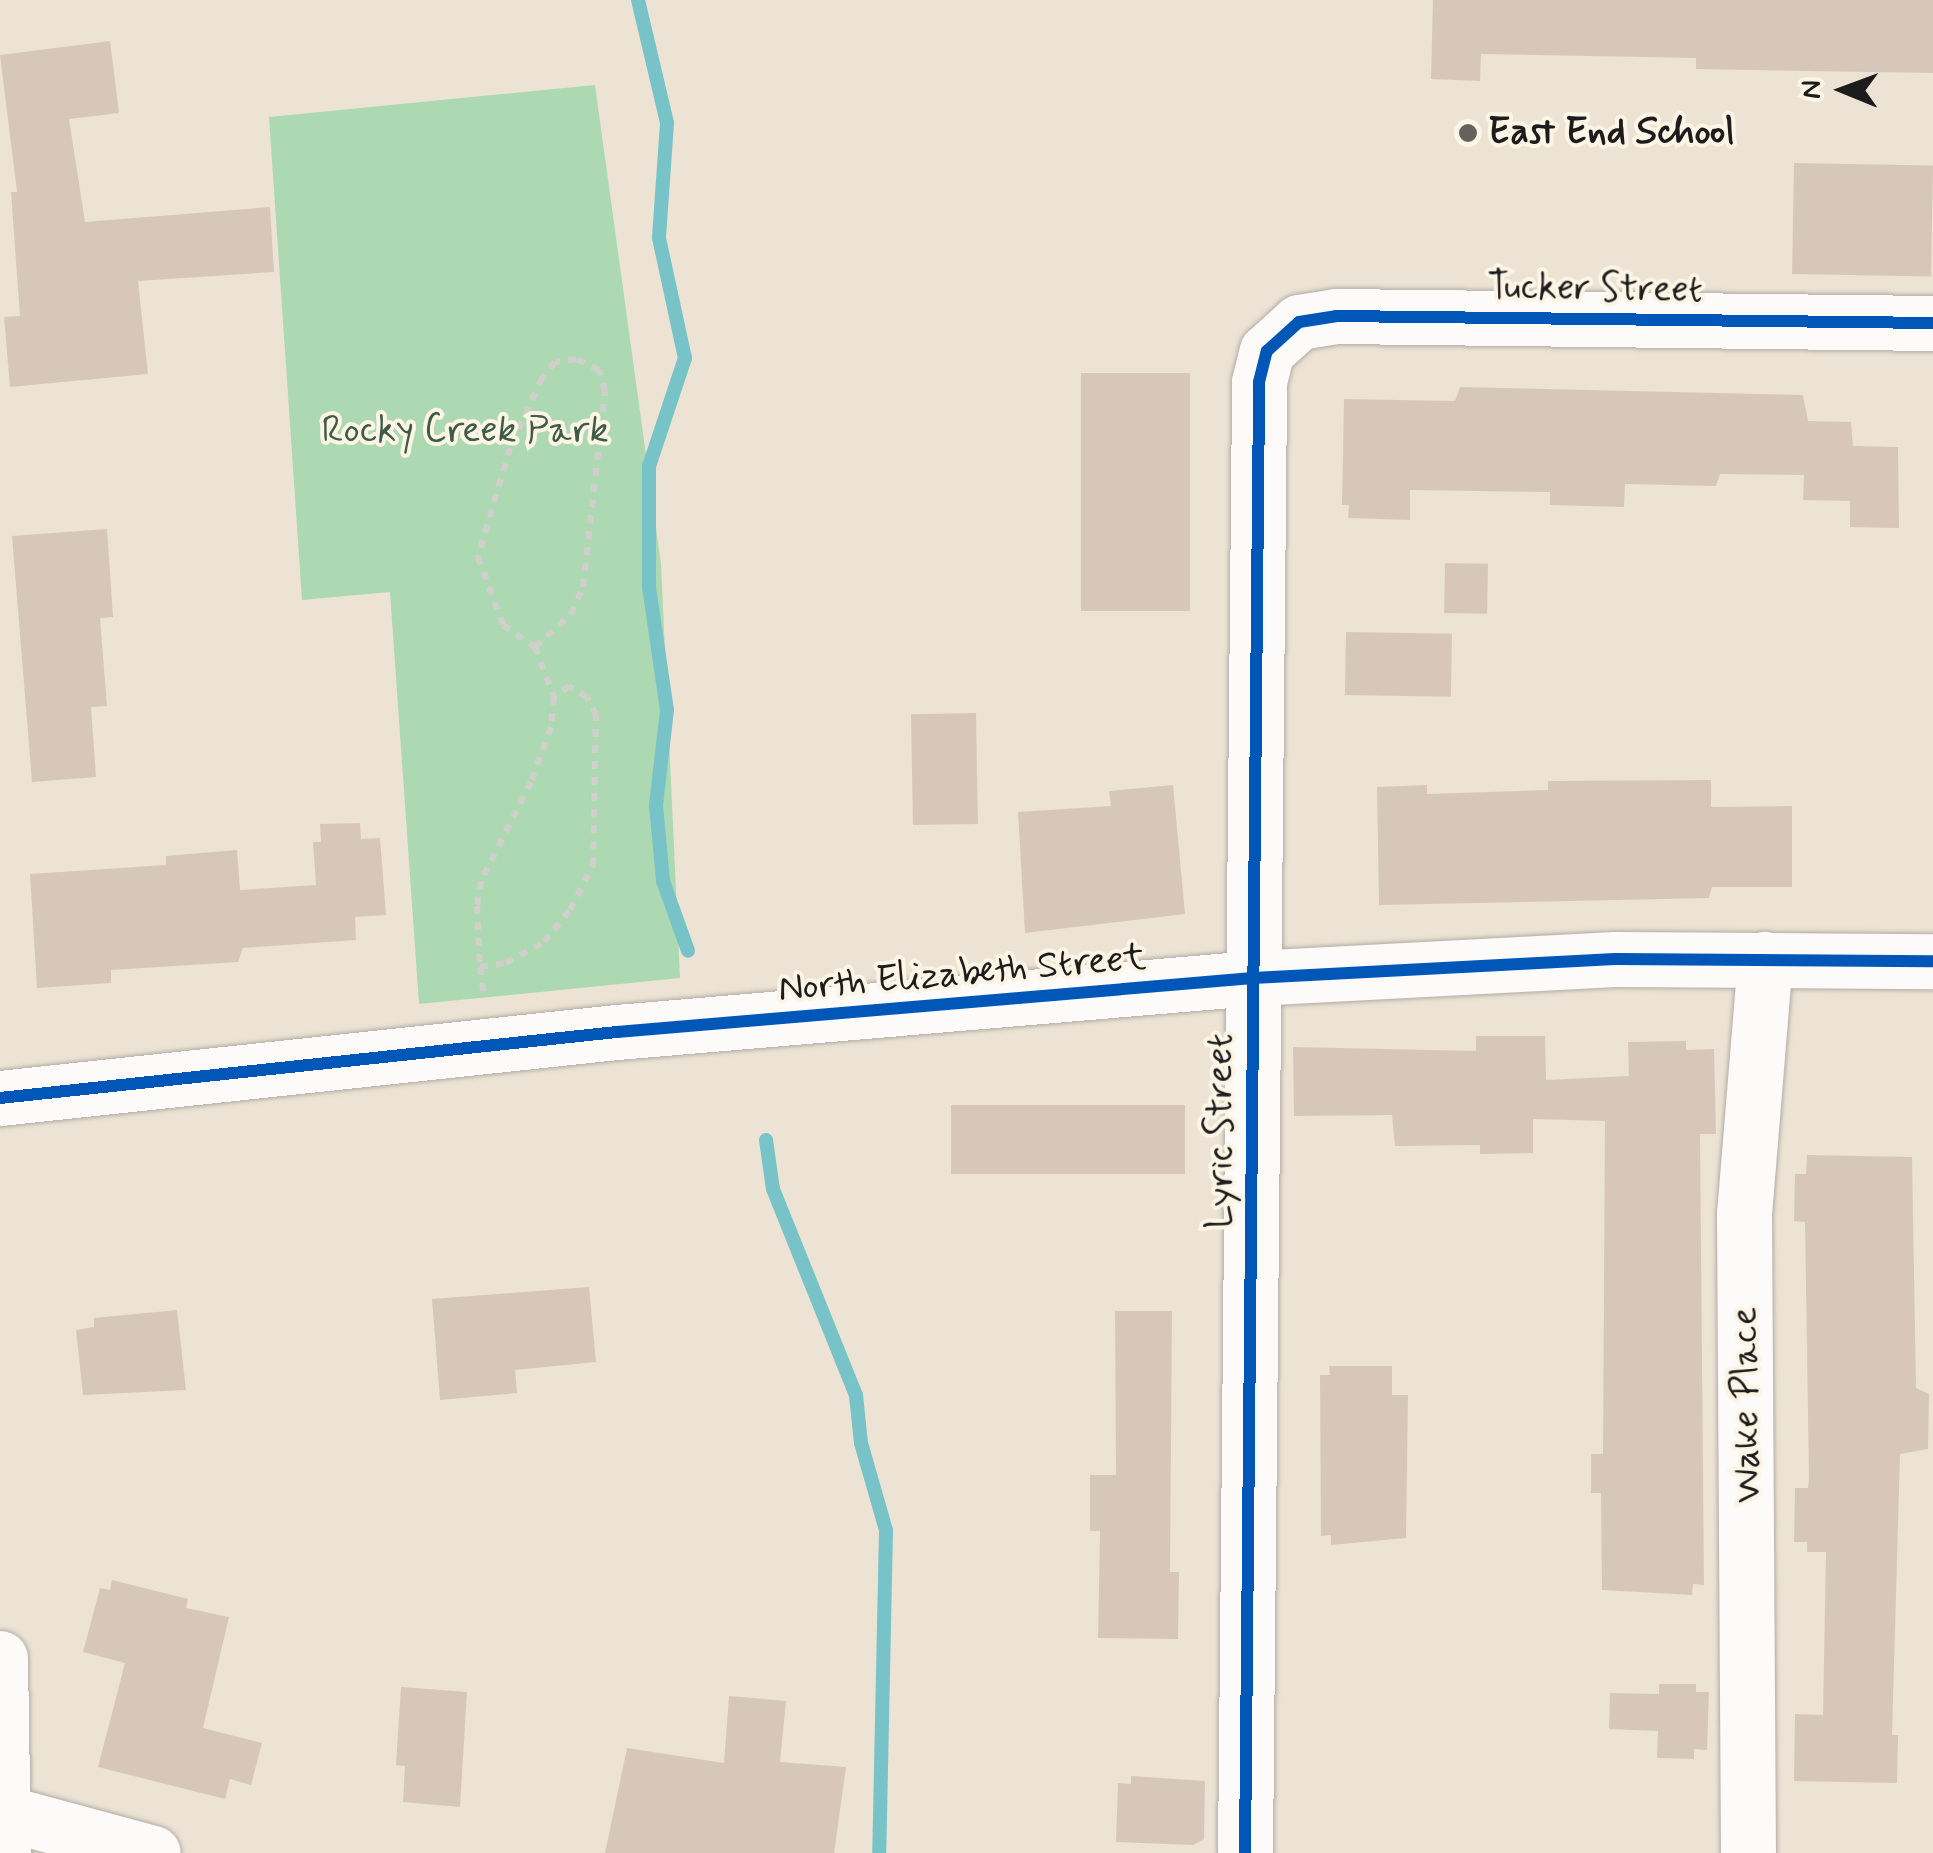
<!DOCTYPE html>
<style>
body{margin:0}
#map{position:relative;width:1933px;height:1853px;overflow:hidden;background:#ece3d5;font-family:Mynerve,sans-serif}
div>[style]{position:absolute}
.green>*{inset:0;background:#add9b2}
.stream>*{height:14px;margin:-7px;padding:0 7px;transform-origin:7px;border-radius:7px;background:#78c3c8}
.building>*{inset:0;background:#d7c7ba;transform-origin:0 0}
.path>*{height:6px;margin-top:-3px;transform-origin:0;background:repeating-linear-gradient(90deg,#d1cfcc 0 8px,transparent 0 16px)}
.roads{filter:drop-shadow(0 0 2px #b2aca4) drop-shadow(0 0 2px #b2aca4)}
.minor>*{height:55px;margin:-27.5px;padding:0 27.5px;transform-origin:27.5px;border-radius:27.5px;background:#fcfbf9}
.tertiary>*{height:55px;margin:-27.5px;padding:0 27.5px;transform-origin:27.5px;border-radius:27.5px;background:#fcfbf9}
.cycleway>*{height:12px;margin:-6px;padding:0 6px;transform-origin:6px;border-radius:6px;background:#0057b8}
.dots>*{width:28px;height:28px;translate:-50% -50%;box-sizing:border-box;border:5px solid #fcf5e5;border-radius:50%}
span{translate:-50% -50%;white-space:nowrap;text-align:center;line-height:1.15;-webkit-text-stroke:8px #fcf5e5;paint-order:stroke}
.poi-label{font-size:38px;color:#1c1c1c;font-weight:700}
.left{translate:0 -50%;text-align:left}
.street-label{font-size:38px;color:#1c1c1c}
.park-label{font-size:38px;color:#3d5b46}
.north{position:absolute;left:1793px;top:40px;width:100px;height:100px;-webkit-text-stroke:8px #fcf5e5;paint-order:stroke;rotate:271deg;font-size:28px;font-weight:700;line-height:40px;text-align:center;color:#1c1c1c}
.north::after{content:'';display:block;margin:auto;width:35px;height:45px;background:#1c1c1c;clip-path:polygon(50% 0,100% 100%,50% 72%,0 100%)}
</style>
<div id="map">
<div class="green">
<div style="clip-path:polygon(595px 85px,661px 564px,680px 978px,419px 1004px,390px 592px,302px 600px,269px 117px)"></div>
</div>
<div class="stream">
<div style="left:638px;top:0;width:126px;rotate:76.7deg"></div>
<div style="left:667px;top:123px;width:115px;rotate:94deg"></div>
<div style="left:659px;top:238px;width:123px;rotate:77.8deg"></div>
<div style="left:685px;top:358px;width:114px;rotate:108.4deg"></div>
<div style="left:649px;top:466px;width:121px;rotate:90deg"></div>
<div style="left:649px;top:587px;width:124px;rotate:81.7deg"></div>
<div style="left:667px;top:710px;width:96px;rotate:96.6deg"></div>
<div style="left:656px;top:805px;width:76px;rotate:84.7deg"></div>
<div style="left:663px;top:881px;width:74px;rotate:70.3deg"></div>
<div style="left:766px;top:1140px;width:49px;rotate:81.9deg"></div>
<div style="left:773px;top:1189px;width:222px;rotate:68.1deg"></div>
<div style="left:856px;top:1395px;width:48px;rotate:84.1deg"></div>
<div style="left:861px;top:1443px;width:91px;rotate:74deg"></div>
<div style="left:886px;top:1530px;width:323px;rotate:91.2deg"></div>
</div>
<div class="building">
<div style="clip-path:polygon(1433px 0,1933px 0,1933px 73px,1696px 69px,1696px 58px,1481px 54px,1480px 81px,1431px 79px)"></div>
<div style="clip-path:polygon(110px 41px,119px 113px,69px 119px,85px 222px,270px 207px,274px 272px,138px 281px,148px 374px,10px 387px,4px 317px,20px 316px,11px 192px,17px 192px,0 55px)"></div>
<div style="left:1794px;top:163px;width:139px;height:111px;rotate:1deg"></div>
<div style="left:1081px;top:373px;width:109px;height:238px"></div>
<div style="clip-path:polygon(1460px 387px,1803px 395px,1808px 421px,1851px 422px,1853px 446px,1898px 447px,1899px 528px,1850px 527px,1850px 501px,1803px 500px,1804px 475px,1720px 474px,1716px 486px,1625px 484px,1624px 507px,1550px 505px,1550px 492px,1410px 490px,1410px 520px,1348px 518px,1349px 505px,1342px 505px,1344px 399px,1455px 401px)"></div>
<div style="clip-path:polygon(107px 529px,113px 617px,100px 618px,107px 706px,91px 707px,96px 777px,32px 782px,12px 536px)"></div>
<div style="left:1445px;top:563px;width:43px;height:50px;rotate:1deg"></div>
<div style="left:1346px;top:632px;width:106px;height:63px;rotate:1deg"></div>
<div style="left:976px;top:713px;width:111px;height:65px;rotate:89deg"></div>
<div style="clip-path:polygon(1711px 780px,1711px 807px,1792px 806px,1792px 887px,1712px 887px,1709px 898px,1379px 905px,1377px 787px,1427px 785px,1427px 794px,1548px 790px,1548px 781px)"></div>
<div style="clip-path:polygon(1173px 785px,1185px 914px,1025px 933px,1018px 812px,1111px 806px,1109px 791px)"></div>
<div style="clip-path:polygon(360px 823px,361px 839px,380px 838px,386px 915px,355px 917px,356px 940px,243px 948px,238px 962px,111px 970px,111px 983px,37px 988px,30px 874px,166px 865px,166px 856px,237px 850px,240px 890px,316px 885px,313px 842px,321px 842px,320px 824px)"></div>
<div style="clip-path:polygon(1476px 1036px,1545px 1036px,1546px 1080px,1629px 1076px,1628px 1042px,1686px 1041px,1686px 1050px,1714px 1049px,1716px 1134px,1700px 1134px,1704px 1585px,1693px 1584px,1692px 1595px,1602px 1590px,1601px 1493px,1591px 1493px,1591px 1454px,1603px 1454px,1605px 1121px,1533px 1119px,1533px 1153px,1480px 1154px,1480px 1145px,1395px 1146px,1392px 1115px,1294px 1116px,1293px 1047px,1476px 1051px)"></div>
<div style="left:951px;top:1105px;width:234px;height:69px"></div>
<div style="clip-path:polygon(1807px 1155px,1912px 1157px,1916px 1388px,1929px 1394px,1928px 1449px,1900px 1454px,1892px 1735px,1898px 1735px,1897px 1783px,1794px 1781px,1795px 1714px,1823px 1715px,1826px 1552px,1807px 1552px,1807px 1542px,1794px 1542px,1795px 1488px,1808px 1488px,1809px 1478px,1805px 1222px,1794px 1221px,1795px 1174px,1806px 1174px)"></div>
<div style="clip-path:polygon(589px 1287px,596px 1362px,515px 1370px,517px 1393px,440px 1400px,432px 1299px)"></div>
<div style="clip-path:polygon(177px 1310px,186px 1390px,83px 1395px,76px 1330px,94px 1327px,94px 1318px)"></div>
<div style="clip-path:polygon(1115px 1311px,1172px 1311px,1170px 1572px,1179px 1572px,1178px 1639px,1098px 1638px,1100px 1531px,1090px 1531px,1090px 1475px,1116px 1475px)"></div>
<div style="clip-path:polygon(1329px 1366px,1392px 1366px,1392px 1395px,1408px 1395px,1406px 1538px,1331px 1545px,1331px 1535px,1321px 1536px,1320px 1375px,1330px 1375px)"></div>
<div style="clip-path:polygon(112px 1580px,188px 1599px,186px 1608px,229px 1617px,203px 1728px,262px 1743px,251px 1785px,230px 1779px,225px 1799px,98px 1767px,125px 1663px,83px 1652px,100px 1588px,110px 1590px)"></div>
<div style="clip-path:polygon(1659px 1684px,1696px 1684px,1696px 1692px,1709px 1692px,1707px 1750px,1694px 1749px,1694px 1759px,1657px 1758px,1658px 1731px,1609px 1729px,1610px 1693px,1659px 1694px)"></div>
<div style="clip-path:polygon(401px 1687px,467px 1692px,460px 1807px,403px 1802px,405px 1766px,396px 1765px)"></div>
<div style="clip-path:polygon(729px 1696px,786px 1701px,780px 1762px,846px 1767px,834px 1853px,605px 1853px,627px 1748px,724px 1763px)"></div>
<div style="clip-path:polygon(1131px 1776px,1205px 1781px,1204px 1839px,1193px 1845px,1116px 1842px,1118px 1783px,1131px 1784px)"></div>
</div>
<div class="path">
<div style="left:535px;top:647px;width:49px;rotate:-42.5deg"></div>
<div style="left:571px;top:614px;width:30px;rotate:-66deg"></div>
<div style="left:583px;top:587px;width:197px;rotate:-83.6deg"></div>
<div style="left:605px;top:391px;width:22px;rotate:-106deg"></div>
<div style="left:599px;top:370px;width:25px;rotate:-154deg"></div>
<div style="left:576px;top:359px;width:21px;rotate:172deg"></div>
<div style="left:555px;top:362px;width:21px;rotate:129deg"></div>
<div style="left:542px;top:378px;width:77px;rotate:114.6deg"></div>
<div style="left:510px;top:448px;width:114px;rotate:106.4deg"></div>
<div style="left:478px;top:557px;width:72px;rotate:69.8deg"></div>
<div style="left:503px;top:625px;width:39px;rotate:35deg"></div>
<div style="left:535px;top:647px;width:53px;rotate:69.2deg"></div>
<div style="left:480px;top:967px;width:26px;rotate:-9deg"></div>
<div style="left:506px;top:963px;width:43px;rotate:-28.9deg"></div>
<div style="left:544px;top:942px;width:41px;rotate:-50.9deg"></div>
<div style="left:570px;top:910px;width:51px;rotate:-62.9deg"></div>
<div style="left:593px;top:865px;width:150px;rotate:-88.9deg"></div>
<div style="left:596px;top:715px;width:20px;rotate:-117deg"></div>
<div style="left:587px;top:697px;width:21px;rotate:-149deg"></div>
<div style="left:569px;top:686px;width:19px;rotate:144deg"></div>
<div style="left:554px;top:697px;width:30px;rotate:96deg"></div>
<div style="left:551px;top:727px;width:59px;rotate:110deg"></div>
<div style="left:531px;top:782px;width:111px;rotate:116.8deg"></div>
<div style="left:481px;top:881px;width:25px;rotate:99deg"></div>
<div style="left:477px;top:906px;width:61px;rotate:87.2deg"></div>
<div style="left:480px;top:967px;width:29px;rotate:82deg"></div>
</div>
<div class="roads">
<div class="minor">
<div style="left:0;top:1098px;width:621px;rotate:-6.11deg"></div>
<div style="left:617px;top:1032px;width:638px;rotate:-4.85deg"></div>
<div style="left:1253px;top:978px;width:362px;rotate:-3deg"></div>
<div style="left:1615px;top:959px;width:318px;rotate:0.4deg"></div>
<div style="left:5px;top:1813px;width:153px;rotate:15.1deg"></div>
<div style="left:1245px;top:1853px;width:1471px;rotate:-89.45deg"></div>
<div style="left:1259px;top:382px;width:32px;rotate:-76deg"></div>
<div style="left:1267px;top:351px;width:43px;rotate:-42.2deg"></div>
<div style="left:1299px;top:322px;width:37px;rotate:-9deg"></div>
<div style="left:1336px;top:316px;width:597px;rotate:0.67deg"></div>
<div style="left:1748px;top:1853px;width:639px;rotate:-90.36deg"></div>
<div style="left:1744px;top:1214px;width:256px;rotate:-85.3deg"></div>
</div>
<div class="tertiary">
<div style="left:0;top:1658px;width:195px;rotate:89.1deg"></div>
</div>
</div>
<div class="cycleway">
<div style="left:0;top:1098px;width:621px;rotate:-6.11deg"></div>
<div style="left:617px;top:1032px;width:638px;rotate:-4.85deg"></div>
<div style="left:1253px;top:978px;width:362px;rotate:-3deg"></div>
<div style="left:1615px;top:959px;width:318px;rotate:0.4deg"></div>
<div style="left:1245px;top:1853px;width:1471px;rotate:-89.45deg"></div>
<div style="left:1259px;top:382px;width:32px;rotate:-76deg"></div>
<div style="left:1267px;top:351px;width:43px;rotate:-42.2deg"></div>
<div style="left:1299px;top:322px;width:37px;rotate:-9deg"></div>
<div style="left:1336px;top:316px;width:597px;rotate:0.67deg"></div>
</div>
<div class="dots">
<div style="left:1468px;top:133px;background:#65625d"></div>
</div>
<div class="poi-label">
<span class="left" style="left:1488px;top:133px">East End School</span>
</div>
<div class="street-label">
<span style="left:1595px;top:289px;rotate:1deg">Tucker Street</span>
<span style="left:962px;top:974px;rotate:-5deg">North Elizabeth Street</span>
<span style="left:1221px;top:1131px;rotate:-90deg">Lyric Street</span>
<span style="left:1747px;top:1405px;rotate:-91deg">Wake Place</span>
</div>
<div class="park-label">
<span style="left:465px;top:431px">Rocky Creek Park</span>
</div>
<div class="north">N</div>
</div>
